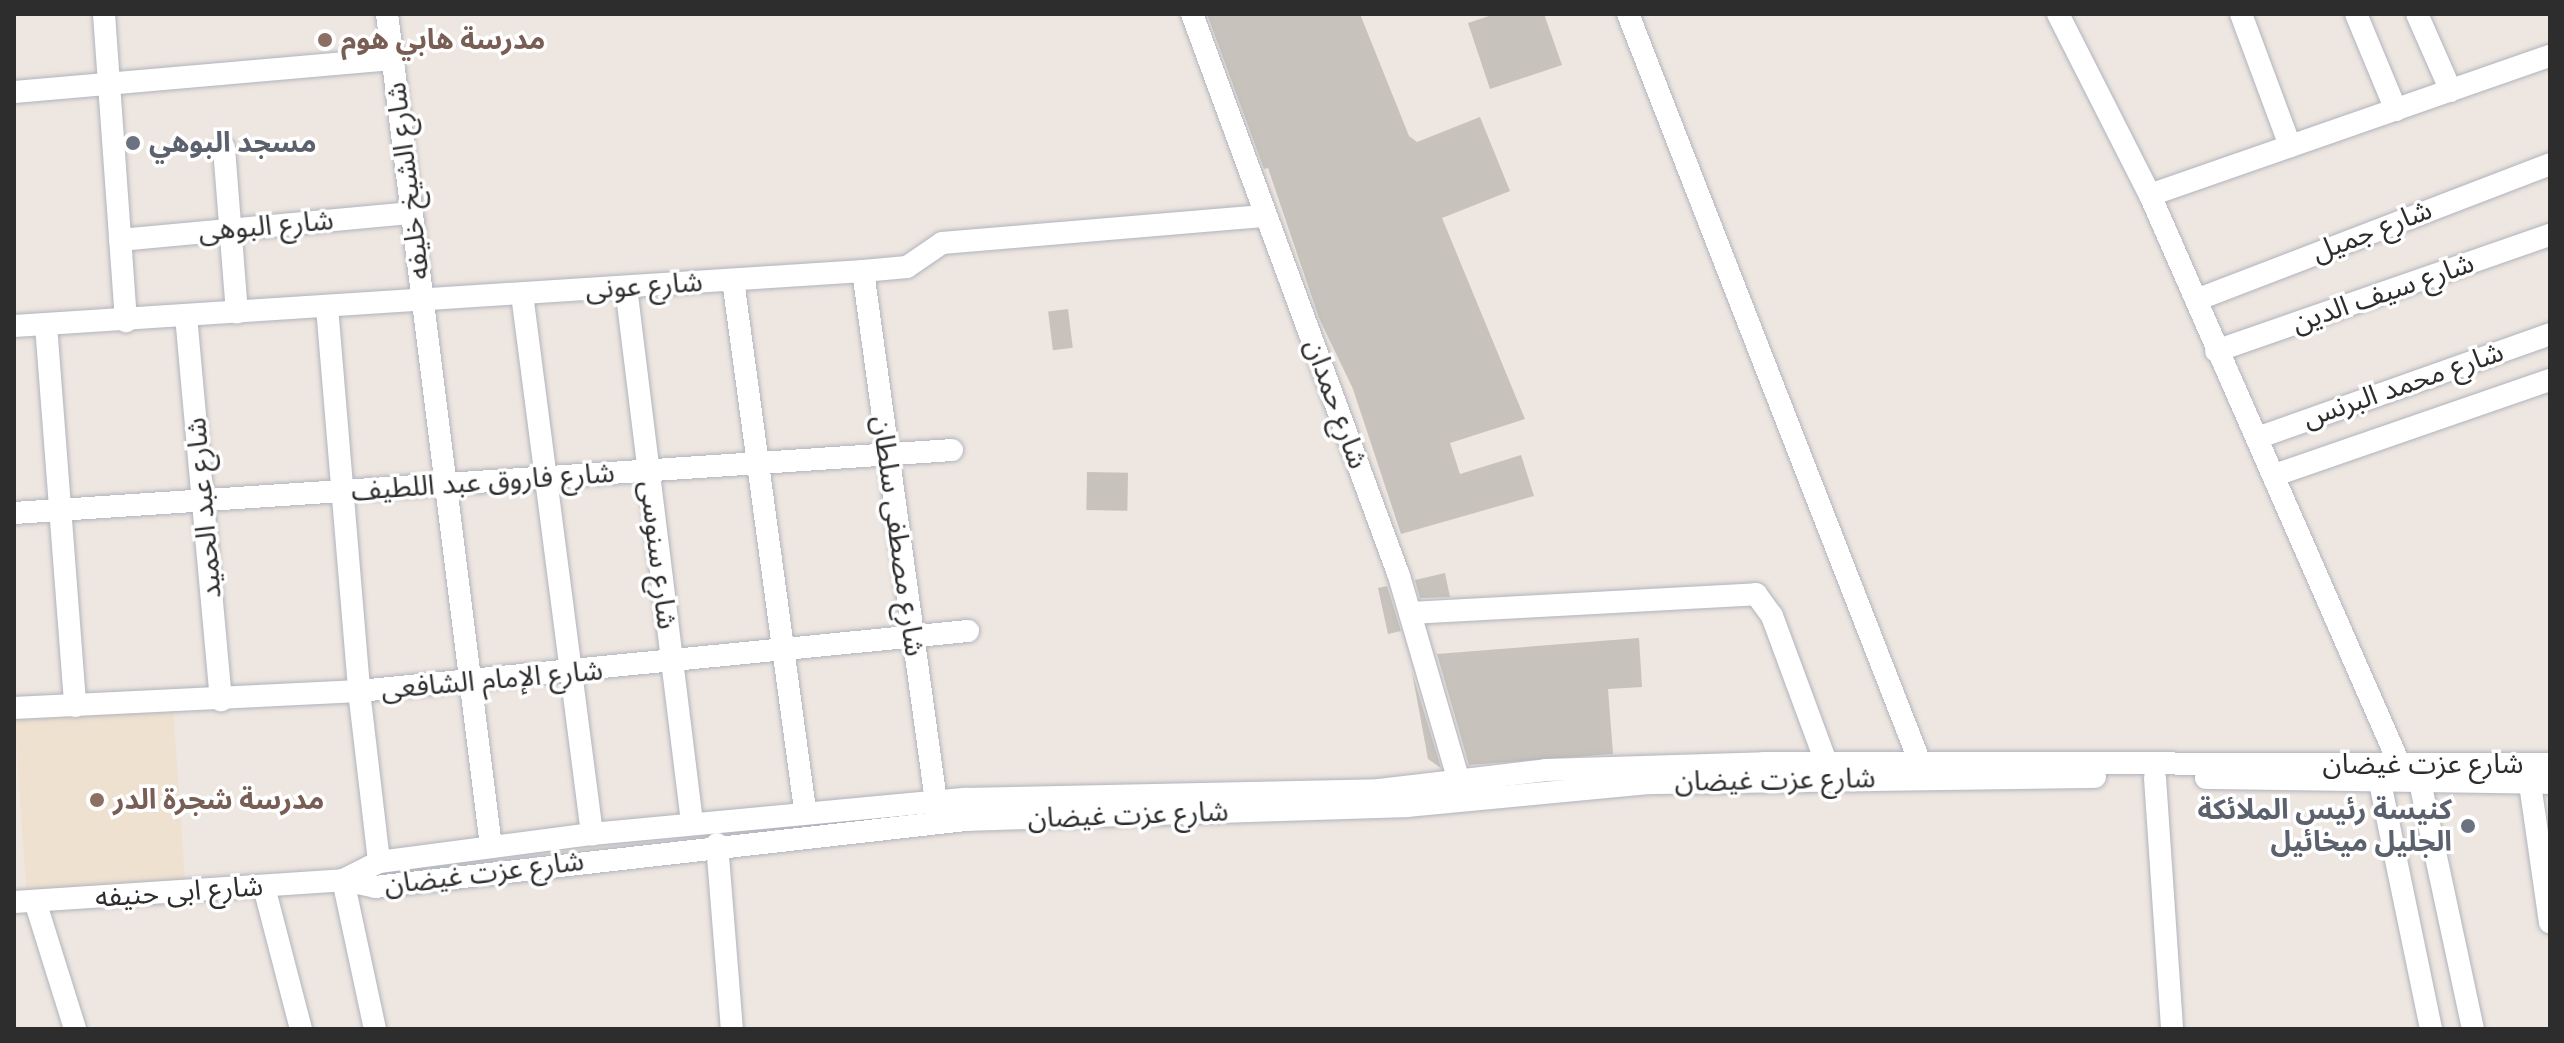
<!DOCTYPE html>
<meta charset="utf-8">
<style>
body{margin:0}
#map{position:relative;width:2564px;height:1043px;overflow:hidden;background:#eee6e0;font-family:"DM Sans","Noto Sans Arabic",sans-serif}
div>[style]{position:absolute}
.education>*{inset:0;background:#efe1d0;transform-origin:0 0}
.building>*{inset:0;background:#c7c2bb;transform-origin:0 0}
.roads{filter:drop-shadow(0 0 2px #b0b4bd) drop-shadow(0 0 2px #b0b4bd)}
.minor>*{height:22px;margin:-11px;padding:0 11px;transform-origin:11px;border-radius:11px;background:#fff}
.dots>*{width:22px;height:22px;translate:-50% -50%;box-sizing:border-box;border:4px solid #fff;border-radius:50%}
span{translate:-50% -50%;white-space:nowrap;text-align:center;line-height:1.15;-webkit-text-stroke:7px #fff;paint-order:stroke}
.education-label{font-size:28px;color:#785e54;font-weight:700}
.left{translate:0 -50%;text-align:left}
.worship-label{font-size:28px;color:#5b616d;font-weight:700}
.right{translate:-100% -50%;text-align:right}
.street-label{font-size:28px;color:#2d2d2d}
.frame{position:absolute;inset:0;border:16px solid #2d2d2d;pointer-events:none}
</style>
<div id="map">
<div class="education">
<div style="left:173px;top:708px;width:181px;height:159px;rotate:86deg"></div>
</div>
<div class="building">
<div style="clip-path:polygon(1207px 14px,1360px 14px,1409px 136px,1417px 142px,1480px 117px,1510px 191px,1442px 218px,1525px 419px,1450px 443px,1460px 474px,1521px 455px,1534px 496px,1401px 534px,1353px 389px,1319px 318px,1268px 168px,1264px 169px)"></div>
<div style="clip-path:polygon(1495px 14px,1544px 14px,1562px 65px,1490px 89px,1468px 23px)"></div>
<div style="left:1068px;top:309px;width:39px;height:20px;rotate:83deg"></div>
<div style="left:1087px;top:472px;width:41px;height:38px;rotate:1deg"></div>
<div style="clip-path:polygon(1445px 573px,1450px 597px,1420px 598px,1415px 580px)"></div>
<div style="clip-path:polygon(1387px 586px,1401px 631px,1388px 634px,1378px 588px)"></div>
<div style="clip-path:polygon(1639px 638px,1642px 687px,1608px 689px,1613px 754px,1469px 765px,1437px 654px)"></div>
<div style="clip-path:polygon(1412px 672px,1441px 768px,1428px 759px)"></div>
</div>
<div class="roads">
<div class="minor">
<div style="left:104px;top:14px;width:308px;rotate:85.9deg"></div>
<div style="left:387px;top:14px;width:839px;rotate:82.88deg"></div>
<div style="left:1192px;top:14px;width:599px;rotate:69.78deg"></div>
<div style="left:1399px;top:576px;width:224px;rotate:73.7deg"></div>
<div style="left:1628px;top:14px;width:815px;rotate:68.69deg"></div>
<div style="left:2058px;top:14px;width:203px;rotate:63.1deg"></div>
<div style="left:2150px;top:195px;width:620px;rotate:66.33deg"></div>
<div style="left:2241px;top:14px;width:141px;rotate:69.6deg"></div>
<div style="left:2356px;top:14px;width:104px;rotate:67.4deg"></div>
<div style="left:2417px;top:14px;width:84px;rotate:66.2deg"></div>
<div style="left:14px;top:92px;width:380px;rotate:-5deg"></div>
<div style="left:224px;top:148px;width:165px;rotate:85.5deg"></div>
<div style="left:2150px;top:195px;width:423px;rotate:-19.2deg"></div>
<div style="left:120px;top:240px;width:293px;rotate:-5.3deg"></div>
<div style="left:863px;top:271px;width:535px;rotate:82.16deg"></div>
<div style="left:733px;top:280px;width:535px;rotate:82.26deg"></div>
<div style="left:626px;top:287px;width:539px;rotate:82.97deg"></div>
<div style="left:522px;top:294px;width:545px;rotate:82.61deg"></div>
<div style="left:2196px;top:300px;width:379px;rotate:-21deg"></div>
<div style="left:327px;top:307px;width:385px;rotate:85.2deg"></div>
<div style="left:359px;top:691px;width:172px;rotate:83.3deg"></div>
<div style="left:186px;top:316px;width:386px;rotate:84.8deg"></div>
<div style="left:46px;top:325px;width:382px;rotate:85.6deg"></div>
<div style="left:14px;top:326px;width:851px;rotate:-3.71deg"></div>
<div style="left:863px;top:271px;width:44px;rotate:-5.2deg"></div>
<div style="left:907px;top:267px;width:42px;rotate:-34.4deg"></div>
<div style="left:942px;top:243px;width:325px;rotate:-4.8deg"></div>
<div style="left:2216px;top:351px;width:354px;rotate:-19.2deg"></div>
<div style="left:2257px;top:438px;width:311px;rotate:-19.5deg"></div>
<div style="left:2275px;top:475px;width:291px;rotate:-19.1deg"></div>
<div style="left:14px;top:513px;width:940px;rotate:-3.84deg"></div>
<div style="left:1410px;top:613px;width:347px;rotate:-3.1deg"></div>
<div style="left:1756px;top:594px;width:27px;rotate:54deg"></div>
<div style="left:1772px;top:616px;width:156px;rotate:69.7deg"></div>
<div style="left:14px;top:708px;width:345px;rotate:-2.8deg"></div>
<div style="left:359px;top:691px;width:612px;rotate:-5.63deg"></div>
<div style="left:2377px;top:768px;width:267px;rotate:78.3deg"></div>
<div style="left:2417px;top:768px;width:267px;rotate:77.9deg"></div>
<div style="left:2528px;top:770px;width:154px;rotate:81.8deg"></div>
<div style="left:2155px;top:778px;width:252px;rotate:86.1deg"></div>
<div style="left:2206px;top:778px;width:344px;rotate:0.8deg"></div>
<div style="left:717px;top:844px;width:186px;rotate:85.4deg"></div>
<div style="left:343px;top:880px;width:40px;rotate:-26.6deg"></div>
<div style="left:379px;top:862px;width:215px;rotate:-7.5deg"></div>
<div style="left:592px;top:834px;width:375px;rotate:-5.4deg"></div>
<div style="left:965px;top:799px;width:414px;rotate:-1.2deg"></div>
<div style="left:1379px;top:790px;width:168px;rotate:-6.8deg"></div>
<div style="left:1546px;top:770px;width:218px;rotate:-1.8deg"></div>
<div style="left:1764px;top:763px;width:786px;rotate:0.07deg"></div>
<div style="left:343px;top:880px;width:33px;rotate:12deg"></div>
<div style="left:375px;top:887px;width:595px;rotate:-6.47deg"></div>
<div style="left:966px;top:820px;width:441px;rotate:-1.8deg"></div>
<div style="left:1407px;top:806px;width:245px;rotate:-5.4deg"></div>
<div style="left:1651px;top:783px;width:444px;rotate:-0.8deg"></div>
<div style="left:343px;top:880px;width:152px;rotate:77.9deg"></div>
<div style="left:264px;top:887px;width:147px;rotate:75.4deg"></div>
<div style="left:35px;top:901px;width:134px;rotate:72.6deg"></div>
<div style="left:14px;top:902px;width:330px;rotate:-3.8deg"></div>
</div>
</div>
<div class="dots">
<div style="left:325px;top:40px;background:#8d6e63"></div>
<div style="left:133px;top:143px;background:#6b7280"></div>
<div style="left:97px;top:800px;background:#8d6e63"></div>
<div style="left:2468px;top:826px;background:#6b7280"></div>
</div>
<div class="education-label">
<span class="left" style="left:341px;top:40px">مدرسة هابي هوم</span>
<span class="left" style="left:113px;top:800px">مدرسة شجرة الدر</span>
</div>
<div class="worship-label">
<span class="left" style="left:149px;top:143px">مسجد البوهي</span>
<span class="right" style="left:2452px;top:826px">كنيسة رئيس الملائكة<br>الجليل ميخائيل</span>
</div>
<div class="street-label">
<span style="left:408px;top:181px;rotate:-97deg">شارع الشيخ خليفه</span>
<span style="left:266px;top:226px;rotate:-5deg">شارع البوهى</span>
<span style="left:2372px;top:231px;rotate:-21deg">شارع جميل</span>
<span style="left:644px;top:286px;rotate:-4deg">شارع عونى</span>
<span style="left:2383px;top:293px;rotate:-19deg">شارع سيف الدين</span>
<span style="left:2403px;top:385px;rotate:-19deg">شارع محمد البرنس</span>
<span style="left:1336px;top:404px;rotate:70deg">شارع حمدان</span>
<span style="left:483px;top:482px;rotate:-4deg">شارع فاروق عبد اللطيف</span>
<span style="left:204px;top:508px;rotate:-95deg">شارع عبد الحميد</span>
<span style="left:898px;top:536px;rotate:82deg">شارع مصطفى سلطان</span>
<span style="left:658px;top:555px;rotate:83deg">شارع سنوسى</span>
<span style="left:492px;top:680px;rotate:-5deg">شارع الإمام الشافعى</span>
<span style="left:2423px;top:764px">شارع عزت غيضان</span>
<span style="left:1775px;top:780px;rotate:-1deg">شارع عزت غيضان</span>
<span style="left:1128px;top:815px;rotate:-2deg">شارع عزت غيضان</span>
<span style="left:484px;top:873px;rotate:-7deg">شارع عزت غيضان</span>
<span style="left:179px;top:892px;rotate:-4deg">شارع ابى حنيفه</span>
</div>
<div class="frame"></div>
</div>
